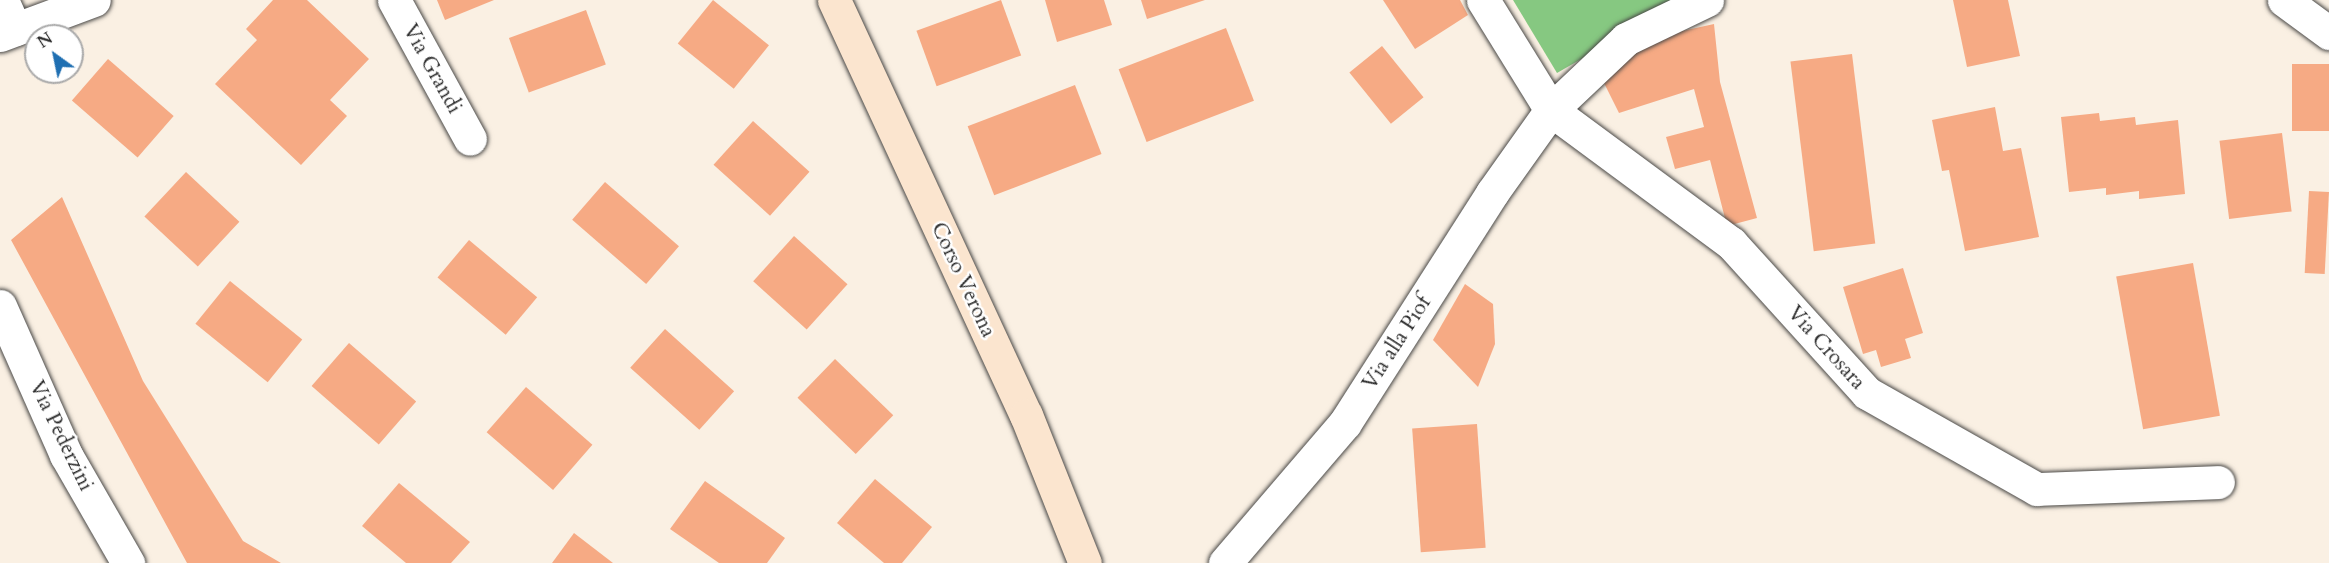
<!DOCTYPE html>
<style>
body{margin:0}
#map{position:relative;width:2329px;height:563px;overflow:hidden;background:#faf0e3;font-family:Cardo,serif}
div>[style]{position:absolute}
.green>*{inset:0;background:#86c881}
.building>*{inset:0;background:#f6aa84;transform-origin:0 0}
.roads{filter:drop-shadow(0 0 2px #4a4947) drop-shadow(0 0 2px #4a4947)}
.minor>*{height:33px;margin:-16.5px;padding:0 16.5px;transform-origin:16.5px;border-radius:16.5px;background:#fff}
.secondary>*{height:33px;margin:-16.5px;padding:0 16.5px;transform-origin:16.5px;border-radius:16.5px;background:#fbe5cf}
span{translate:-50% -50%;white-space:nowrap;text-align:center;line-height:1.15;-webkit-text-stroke:5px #fff;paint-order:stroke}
.street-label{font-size:21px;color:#2b2b2b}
.north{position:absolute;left:24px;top:24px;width:60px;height:60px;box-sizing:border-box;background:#fff;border:2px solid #aaa;border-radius:50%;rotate:327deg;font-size:16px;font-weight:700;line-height:24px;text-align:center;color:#2b2b2b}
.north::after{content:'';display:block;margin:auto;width:21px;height:27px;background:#1f6fb2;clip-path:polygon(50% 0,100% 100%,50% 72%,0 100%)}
</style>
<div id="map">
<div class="green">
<div style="clip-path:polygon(1513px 0,1684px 0,1557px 73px)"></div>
</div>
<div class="building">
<div style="clip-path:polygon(273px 0,307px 0,369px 59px,330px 100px,347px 116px,301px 165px,215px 84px,257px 40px,246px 29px)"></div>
<div style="clip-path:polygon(437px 0,494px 0,445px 20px)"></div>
<div style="left:713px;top:0;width:72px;height:56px;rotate:39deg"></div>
<div style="left:1001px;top:0;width:59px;height:90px;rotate:70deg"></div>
<div style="clip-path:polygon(1045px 0,1104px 0,1112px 25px,1057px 42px)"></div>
<div style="clip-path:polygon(1141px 0,1205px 0,1147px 19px)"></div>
<div style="clip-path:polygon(1383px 0,1460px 0,1468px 15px,1415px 49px)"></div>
<div style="clip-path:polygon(1953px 0,2008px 0,2020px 56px,1967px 67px)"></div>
<div style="left:586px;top:10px;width:58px;height:82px;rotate:70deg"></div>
<div style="clip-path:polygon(1714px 24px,1720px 82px,1757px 218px,1727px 226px,1710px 160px,1675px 169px,1666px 137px,1704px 127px,1694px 89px,1619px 113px,1600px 75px,1664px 35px)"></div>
<div style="left:1226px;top:28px;width:78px;height:115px;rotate:69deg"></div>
<div style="left:1382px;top:46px;width:66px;height:42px;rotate:51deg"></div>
<div style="left:1852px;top:54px;width:191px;height:62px;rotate:83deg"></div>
<div style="left:108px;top:59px;width:87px;height:55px;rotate:41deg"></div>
<div style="left:2329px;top:64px;width:67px;height:37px;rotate:90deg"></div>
<div style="left:1075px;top:85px;width:74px;height:115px;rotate:69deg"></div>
<div style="clip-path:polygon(1995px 107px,2003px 151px,2021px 148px,2039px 237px,1965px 251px,1949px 170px,1942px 171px,1932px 120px)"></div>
<div style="clip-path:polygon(2099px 113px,2100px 121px,2135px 117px,2136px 125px,2178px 120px,2185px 194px,2139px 199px,2139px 191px,2106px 195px,2106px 188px,2069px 192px,2061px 117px)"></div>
<div style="left:753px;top:121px;width:76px;height:59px;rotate:42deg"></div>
<div style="left:2282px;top:133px;width:79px;height:63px;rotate:83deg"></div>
<div style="left:186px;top:172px;width:73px;height:61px;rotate:43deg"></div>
<div style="left:605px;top:182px;width:98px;height:50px;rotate:41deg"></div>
<div style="left:2309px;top:191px;width:20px;height:82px;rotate:3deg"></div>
<div style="clip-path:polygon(62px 197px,143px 381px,243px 541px,281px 563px,187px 563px,11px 240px)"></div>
<div style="left:794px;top:236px;width:72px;height:61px;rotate:42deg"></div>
<div style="left:469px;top:240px;width:89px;height:49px;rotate:40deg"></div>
<div style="left:2193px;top:263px;width:155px;height:78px;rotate:80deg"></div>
<div style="clip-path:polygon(1903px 268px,1923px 333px,1905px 339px,1911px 358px,1881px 367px,1876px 350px,1863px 354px,1843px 287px)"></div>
<div style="left:230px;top:281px;width:93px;height:55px;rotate:39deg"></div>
<div style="clip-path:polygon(1465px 284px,1493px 304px,1495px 344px,1478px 387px,1433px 340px)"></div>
<div style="left:665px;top:329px;width:93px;height:52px;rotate:42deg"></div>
<div style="left:349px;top:343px;width:89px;height:57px;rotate:41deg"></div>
<div style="left:835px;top:359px;width:81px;height:54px;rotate:44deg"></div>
<div style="left:526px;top:387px;width:88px;height:60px;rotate:41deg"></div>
<div style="left:1477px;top:424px;width:124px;height:65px;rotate:86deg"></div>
<div style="clip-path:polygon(875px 479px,932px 527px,902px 563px,884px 563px,837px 523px)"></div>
<div style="clip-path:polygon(705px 481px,785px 538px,767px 563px,719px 563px,670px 529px)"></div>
<div style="clip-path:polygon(399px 483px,470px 542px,451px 563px,406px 563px,362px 526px)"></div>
<div style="clip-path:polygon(574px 533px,613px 563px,552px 563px)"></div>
</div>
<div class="roads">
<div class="minor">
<div style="left:2px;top:0;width:32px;rotate:66deg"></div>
<div style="left:394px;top:0;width:158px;rotate:61.3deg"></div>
<div style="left:1483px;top:0;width:129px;rotate:58.3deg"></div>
<div style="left:1551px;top:110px;width:224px;rotate:36.5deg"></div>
<div style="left:1731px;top:243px;width:202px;rotate:47.8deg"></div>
<div style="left:1867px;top:393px;width:195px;rotate:29.5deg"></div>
<div style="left:2037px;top:489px;width:181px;rotate:-2.2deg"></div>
<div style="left:2284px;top:0;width:56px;rotate:36.3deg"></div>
<div style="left:0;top:35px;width:100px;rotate:-20.4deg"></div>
<div style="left:0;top:306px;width:163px;rotate:66.1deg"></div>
<div style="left:66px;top:455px;width:125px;rotate:60.1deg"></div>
<div style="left:1225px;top:563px;width:184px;rotate:-49.4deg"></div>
<div style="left:1345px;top:423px;width:273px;rotate:-57.4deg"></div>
<div style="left:1492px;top:193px;width:102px;rotate:-54.6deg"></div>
<div style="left:1551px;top:110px;width:103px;rotate:-43.4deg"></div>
<div style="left:1626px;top:39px;width:90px;rotate:-25.7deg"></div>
</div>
<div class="secondary">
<div style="left:834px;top:0;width:457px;rotate:65.2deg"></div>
<div style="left:1026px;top:415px;width:159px;rotate:68.3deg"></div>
</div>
</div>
<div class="street-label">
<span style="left:432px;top:69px;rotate:61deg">Via Grandi</span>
<span style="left:963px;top:280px;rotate:65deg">Corso Verona</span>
<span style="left:1397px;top:343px;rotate:-57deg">Via alla Piof</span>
<span style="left:1826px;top:348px;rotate:48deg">Via Crosara</span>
<span style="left:61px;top:436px;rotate:64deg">Via Pederzini</span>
</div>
<div class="north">N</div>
</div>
